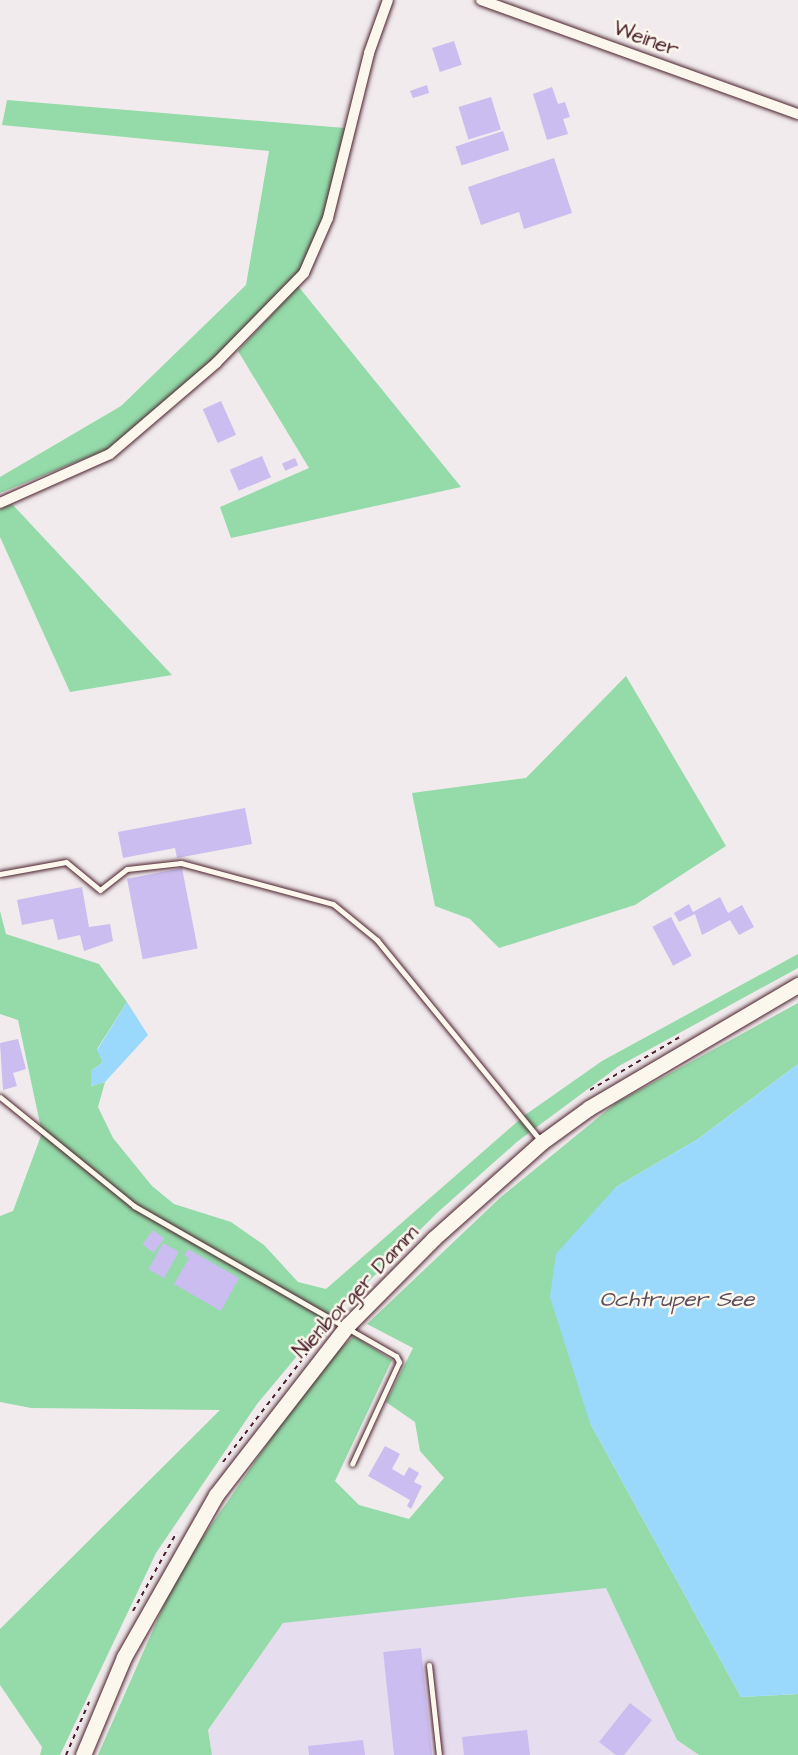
<!DOCTYPE html>
<style>
body{margin:0}
#map{position:relative;width:798px;height:1755px;overflow:hidden;background:#f1ebed;font-family:"Architects Daughter",sans-serif}
div>[style]{position:absolute}
.built>*{inset:0;background:#e6ddee}
.green>*{inset:0;background:#94dba9}
.water>*{inset:0;background:#9ad9fc}
.building>*{inset:0;background:#cbbdef;transform-origin:0 0}
.path>*{height:2px;margin-top:-1px;transform-origin:0;background:repeating-linear-gradient(90deg,#4a1f2b 0 4.5px,transparent 0 9px)}
.roads{filter:drop-shadow(0 0 2px #4a1f2b) drop-shadow(0 0 2px #4a1f2b)}
.lane>*{height:5px;margin:-2.5px;padding:0 2.5px;transform-origin:2.5px;border-radius:2.5px;background:#fbf7ec}
.street>*{height:10px;margin:-5px;padding:0 5px;transform-origin:5px;border-radius:5px;background:#fbf7ec}
.secondary>*{height:15px;margin:-7.5px;padding:0 7.5px;transform-origin:7.5px;border-radius:7.5px;background:#fbf7ec}
span{translate:-50% -50%;white-space:nowrap;text-align:center;line-height:1.15;-webkit-text-stroke:5px #fbf7ec;paint-order:stroke}
.street-label{font-size:21px;color:#4a1f2b}
.water-label{font-size:22px;color:#5e4e5f;font-style:italic}
</style>
<div id="map">
<div class="built">
<div style="clip-path:polygon(606px 1587px,677px 1740px,699px 1755px,212px 1755px,208px 1730px,283px 1623px)"></div>
</div>
<div class="green">
<div style="clip-path:polygon(7px 100px,345px 128px,323px 219px,304px 270px,215px 357px,108px 449px,0 493px,0 477px,121px 406px,246px 285px,269px 151px,2px 125px)"></div>
<div style="clip-path:polygon(298px 286px,461px 487px,231px 538px,220px 507px,309px 468px,238px 351px)"></div>
<div style="clip-path:polygon(12px 504px,172px 675px,70px 692px,0 537px,0 509px)"></div>
<div style="clip-path:polygon(626px 676px,726px 846px,635px 905px,499px 948px,470px 919px,435px 906px,412px 793px,526px 778px)"></div>
<div style="clip-path:polygon(0 911px,6px 934px,99px 964px,127px 1002px,97px 1049px,103px 1062px,91px 1071px,91px 1086px,105px 1082px,98px 1107px,113px 1138px,152px 1186px,174px 1204px,231px 1222px,264px 1245px,298px 1282px,326px 1289px,525px 1115px,602px 1061px,798px 954px,798px 968px,619px 1066px,518px 1141px,437px 1213px,313px 1337px,257px 1404px,156px 1553px,60px 1755px,40px 1755px,42px 1747px,0 1685px,0 1629px,220px 1410px,31px 1408px,0 1402px,0 1216px,13px 1211px,42px 1133px,18px 1020px,0 1014px)"></div>
<div style="clip-path:polygon(798px 1003px,798px 1064px,698px 1139px,616px 1187px,590px 1423px,741px 1697px,798px 1694px,798px 1755px,699px 1755px,677px 1740px,606px 1588px,283px 1623px,208px 1730px,212px 1755px,98px 1755px,178px 1573px,322px 1365px,354px 1336px,392px 1360px,335px 1481px,359px 1505px,409px 1519px,444px 1478px,420px 1451px,415px 1422px,386px 1402px,413px 1348px,367px 1324px,501px 1197px,616px 1103px)"></div>
</div>
<div class="water">
<div style="clip-path:polygon(127px 1002px,148px 1035px,105px 1082px,91px 1086px,91px 1071px,103px 1062px,97px 1050px)"></div>
<div style="clip-path:polygon(798px 1064px,798px 1694px,741px 1697px,590px 1423px,550px 1297px,556px 1254px,616px 1187px,698px 1139px)"></div>
</div>
<div class="building">
<div style="left:454px;top:41px;width:25px;height:23px;rotate:72deg"></div>
<div style="clip-path:polygon(427px 85px,429px 93px,413px 98px,410px 91px)"></div>
<div style="clip-path:polygon(552px 87px,558px 104px,565px 102px,570px 117px,563px 119px,568px 134px,547px 140px,533px 94px)"></div>
<div style="left:491px;top:97px;width:34px;height:34px;rotate:73deg"></div>
<div style="left:503px;top:131px;width:20px;height:50px;rotate:72deg"></div>
<div style="clip-path:polygon(554px 158px,572px 213px,524px 229px,519px 212px,481px 225px,468px 187px)"></div>
<div style="left:221px;top:401px;width:37px;height:20px;rotate:66deg"></div>
<div style="left:262px;top:456px;width:23px;height:35px;rotate:67deg"></div>
<div style="left:295px;top:458px;width:8px;height:14px;rotate:67deg"></div>
<div style="clip-path:polygon(245px 808px,252px 844px,177px 858px,175px 848px,123px 858px,118px 832px)"></div>
<div style="left:182px;top:868px;width:82px;height:56px;rotate:79deg"></div>
<div style="clip-path:polygon(82px 887px,89px 927px,110px 924px,113px 941px,84px 951px,80px 935px,58px 940px,53px 919px,22px 925px,17px 900px)"></div>
<div style="clip-path:polygon(720px 897px,728px 913px,742px 905px,754px 927px,739px 935px,730px 920px,702px 935px,695px 914px,679px 922px,674px 913px,689px 904px,693px 912px)"></div>
<div style="left:671px;top:917px;width:44px;height:21px;rotate:62deg"></div>
<div style="clip-path:polygon(18px 1039px,26px 1069px,13px 1073px,17px 1086px,3px 1090px,0 1043px)"></div>
<div style="left:153px;top:1230px;width:14px;height:18px;rotate:36deg"></div>
<div style="left:163px;top:1243px;width:18px;height:30px;rotate:29deg"></div>
<div style="clip-path:polygon(188px 1249px,239px 1278px,221px 1311px,174px 1284px,189px 1258px,184px 1255px)"></div>
<div style="clip-path:polygon(385px 1446px,400px 1454px,392px 1469px,404px 1476px,409px 1467px,419px 1473px,414px 1482px,422px 1486px,411px 1509px,407px 1506px,410px 1500px,368px 1476px)"></div>
<div style="left:421px;top:1648px;width:108px;height:38px;rotate:84deg"></div>
<div style="clip-path:polygon(630px 1703px,652px 1720px,624px 1755px,616px 1755px,599px 1742px)"></div>
<div style="clip-path:polygon(527px 1730px,530px 1755px,464px 1755px,462px 1737px)"></div>
<div style="clip-path:polygon(363px 1740px,365px 1755px,309px 1755px,308px 1746px)"></div>
</div>
<div class="path">
<div style="left:590px;top:1090px;width:108px;rotate:-30.6deg"></div>
<div style="left:223px;top:1462px;width:172px;rotate:-52.3deg"></div>
<div style="left:133px;top:1611px;width:90px;rotate:-60.9deg"></div>
<div style="left:66px;top:1755px;width:58px;rotate:-66.5deg"></div>
</div>
<div class="roads">
<div class="lane">
<div style="left:0;top:874px;width:67px;rotate:-10.3deg"></div>
<div style="left:66px;top:862px;width:44px;rotate:39.5deg"></div>
<div style="left:100px;top:890px;width:34px;rotate:-38deg"></div>
<div style="left:127px;top:869px;width:54px;rotate:-6.3deg"></div>
<div style="left:181px;top:863px;width:157px;rotate:15.1deg"></div>
<div style="left:333px;top:904px;width:57px;rotate:39.3deg"></div>
<div style="left:377px;top:940px;width:259px;rotate:50.8deg"></div>
<div style="left:0;top:1097px;width:173px;rotate:39.1deg"></div>
<div style="left:134px;top:1206px;width:302px;rotate:29.8deg"></div>
<div style="left:396px;top:1356px;width:7px;rotate:63deg"></div>
<div style="left:399px;top:1362px;width:112px;rotate:114.7deg"></div>
<div style="left:429px;top:1665px;width:91px;rotate:83.7deg"></div>
</div>
<div class="street">
<div style="left:481px;top:0;width:337px;rotate:19.8deg"></div>
<div style="left:0;top:503px;width:120px;rotate:-24deg"></div>
<div style="left:110px;top:454px;width:140px;rotate:-40.6deg"></div>
<div style="left:216px;top:363px;width:126px;rotate:-45.6deg"></div>
<div style="left:304px;top:273px;width:60px;rotate:-66.4deg"></div>
<div style="left:328px;top:218px;width:170px;rotate:-76deg"></div>
<div style="left:369px;top:53px;width:56px;rotate:-70.3deg"></div>
</div>
<div class="secondary">
<div style="left:83px;top:1755px;width:106px;rotate:-67.3deg"></div>
<div style="left:124px;top:1657px;width:186px;rotate:-60.4deg"></div>
<div style="left:216px;top:1495px;width:215px;rotate:-52.2deg"></div>
<div style="left:348px;top:1325px;width:121px;rotate:-45.3deg"></div>
<div style="left:433px;top:1239px;width:146px;rotate:-41.7deg"></div>
<div style="left:542px;top:1142px;width:58px;rotate:-35.9deg"></div>
<div style="left:589px;top:1108px;width:243px;rotate:-30.5deg"></div>
</div>
</div>
<div class="street-label">
<span style="left:646px;top:39px;rotate:20deg">Weiner</span>
<span style="left:356px;top:1292px;rotate:-47deg">Nienborger Damm</span>
</div>
<div class="water-label">
<span style="left:677px;top:1300px">Ochtruper See</span>
</div>
</div>
